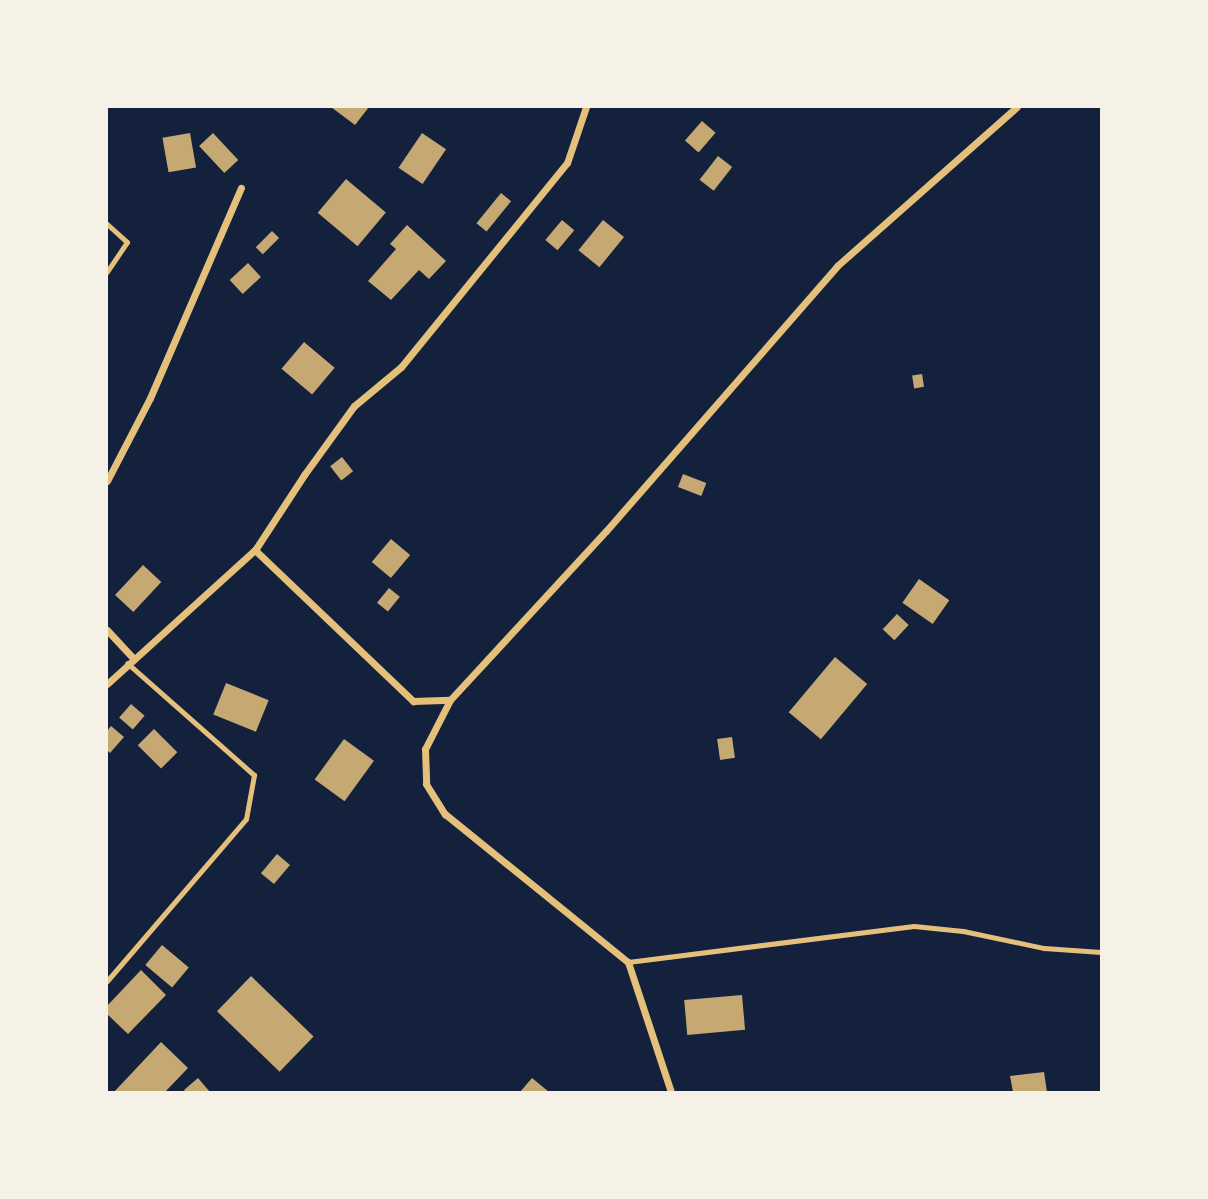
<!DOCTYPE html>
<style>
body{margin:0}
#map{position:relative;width:1208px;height:1199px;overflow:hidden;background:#14213d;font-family:"Open Sans",sans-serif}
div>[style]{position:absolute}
.building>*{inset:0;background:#c6a872;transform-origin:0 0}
.service>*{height:5px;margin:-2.5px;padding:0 2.5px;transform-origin:2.5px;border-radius:2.5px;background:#e5c07b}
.minor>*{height:7px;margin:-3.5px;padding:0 3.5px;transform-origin:3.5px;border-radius:3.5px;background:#e5c07b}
span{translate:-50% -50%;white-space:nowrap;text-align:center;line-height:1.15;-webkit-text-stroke:5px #f6f1e7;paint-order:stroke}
.frame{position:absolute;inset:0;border:108px solid #f6f1e7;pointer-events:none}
</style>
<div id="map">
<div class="building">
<div style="clip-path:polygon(331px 107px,369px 107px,355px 125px)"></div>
<div style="left:702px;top:121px;width:18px;height:26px;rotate:41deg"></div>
<div style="left:190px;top:133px;width:35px;height:28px;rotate:80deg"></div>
<div style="left:213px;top:133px;width:37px;height:19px;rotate:47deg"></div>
<div style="left:422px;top:133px;width:29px;height:42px;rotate:34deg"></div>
<div style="left:718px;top:156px;width:18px;height:30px;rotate:38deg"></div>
<div style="left:346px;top:179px;width:52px;height:44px;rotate:40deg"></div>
<div style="left:501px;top:193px;width:13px;height:39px;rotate:39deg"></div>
<div style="left:562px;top:220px;width:16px;height:26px;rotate:40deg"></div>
<div style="left:603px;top:220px;width:27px;height:39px;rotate:39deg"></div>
<div style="clip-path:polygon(407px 225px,446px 261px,429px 279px,419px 270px,391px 300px,368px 281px,396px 249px,390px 244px)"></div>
<div style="left:272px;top:231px;width:10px;height:23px;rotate:45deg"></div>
<div style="left:248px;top:263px;width:19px;height:25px;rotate:47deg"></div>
<div style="left:304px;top:342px;width:40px;height:35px;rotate:40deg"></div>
<div style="left:922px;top:374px;width:13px;height:10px;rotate:81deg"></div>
<div style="left:342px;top:457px;width:18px;height:15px;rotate:52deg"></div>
<div style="left:683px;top:474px;width:25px;height:14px;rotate:21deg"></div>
<div style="left:391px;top:539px;width:25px;height:30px;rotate:40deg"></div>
<div style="left:143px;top:565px;width:25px;height:41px;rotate:43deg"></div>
<div style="left:919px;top:579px;width:37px;height:29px;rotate:35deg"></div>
<div style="left:389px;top:588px;width:14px;height:19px;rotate:39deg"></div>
<div style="left:897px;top:614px;width:16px;height:21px;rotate:43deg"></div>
<div style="left:835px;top:657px;width:42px;height:72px;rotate:40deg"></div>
<div style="left:226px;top:683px;width:46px;height:34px;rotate:22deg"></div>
<div style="left:131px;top:704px;width:18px;height:18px;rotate:41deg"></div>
<div style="clip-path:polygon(111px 726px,124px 737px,110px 753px,107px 750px,107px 731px)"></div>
<div style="left:154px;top:729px;width:33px;height:23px;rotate:45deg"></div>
<div style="left:732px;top:737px;width:21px;height:15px;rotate:82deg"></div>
<div style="left:344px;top:739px;width:37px;height:50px;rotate:36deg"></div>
<div style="left:277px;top:854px;width:17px;height:25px;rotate:40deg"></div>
<div style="left:162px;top:945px;width:35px;height:26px;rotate:40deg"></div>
<div style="clip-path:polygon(141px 970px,166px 995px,128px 1034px,107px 1014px,107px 1006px)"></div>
<div style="left:251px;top:976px;width:87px;height:49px;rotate:44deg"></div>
<div style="left:742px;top:995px;width:35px;height:58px;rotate:85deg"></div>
<div style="clip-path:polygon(161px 1042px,188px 1068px,165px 1092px,114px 1092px)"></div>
<div style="clip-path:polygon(1044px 1072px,1047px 1092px,1013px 1092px,1010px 1076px)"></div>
<div style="clip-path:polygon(198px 1078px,210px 1092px,186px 1092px,184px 1090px)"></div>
<div style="clip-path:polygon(532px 1078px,549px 1092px,520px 1092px)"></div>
</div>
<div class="service">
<div style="left:107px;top:224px;width:27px;rotate:42deg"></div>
<div style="left:127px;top:242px;width:36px;rotate:124deg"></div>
<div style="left:628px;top:962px;width:288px;rotate:-7.2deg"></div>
<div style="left:914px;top:926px;width:49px;rotate:5.8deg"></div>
<div style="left:963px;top:931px;width:83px;rotate:11.9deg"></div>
<div style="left:1044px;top:948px;width:57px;rotate:4deg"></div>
<div style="left:107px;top:981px;width:213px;rotate:-49.4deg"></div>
<div style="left:246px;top:819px;width:45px;rotate:-79.7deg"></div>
<div style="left:254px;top:775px;width:169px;rotate:-138.6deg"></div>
</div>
<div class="minor">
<div style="left:107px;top:481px;width:93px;rotate:-62.6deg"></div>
<div style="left:150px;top:398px;width:229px;rotate:-66.6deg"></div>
<div style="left:255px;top:550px;width:90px;rotate:-56.8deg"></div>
<div style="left:304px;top:475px;width:85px;rotate:-54.1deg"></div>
<div style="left:354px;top:406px;width:61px;rotate:-39.7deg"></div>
<div style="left:401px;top:367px;width:263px;rotate:-50.9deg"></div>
<div style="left:567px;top:163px;width:59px;rotate:-71.3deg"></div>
<div style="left:107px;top:630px;width:38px;rotate:47deg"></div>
<div style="left:107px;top:684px;width:200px;rotate:-42.2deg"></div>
<div style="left:255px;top:550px;width:219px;rotate:43.7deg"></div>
<div style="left:413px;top:701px;width:37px;rotate:-2deg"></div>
<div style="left:450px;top:700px;width:230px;rotate:-47.3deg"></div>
<div style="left:606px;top:531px;width:352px;rotate:-48.9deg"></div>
<div style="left:837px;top:266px;width:240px;rotate:-41.5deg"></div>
<div style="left:450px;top:700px;width:55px;rotate:117deg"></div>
<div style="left:425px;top:749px;width:35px;rotate:88deg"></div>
<div style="left:426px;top:784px;width:36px;rotate:58deg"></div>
<div style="left:445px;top:814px;width:235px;rotate:39deg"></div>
<div style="left:628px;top:962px;width:137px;rotate:71.7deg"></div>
</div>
<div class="frame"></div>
</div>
